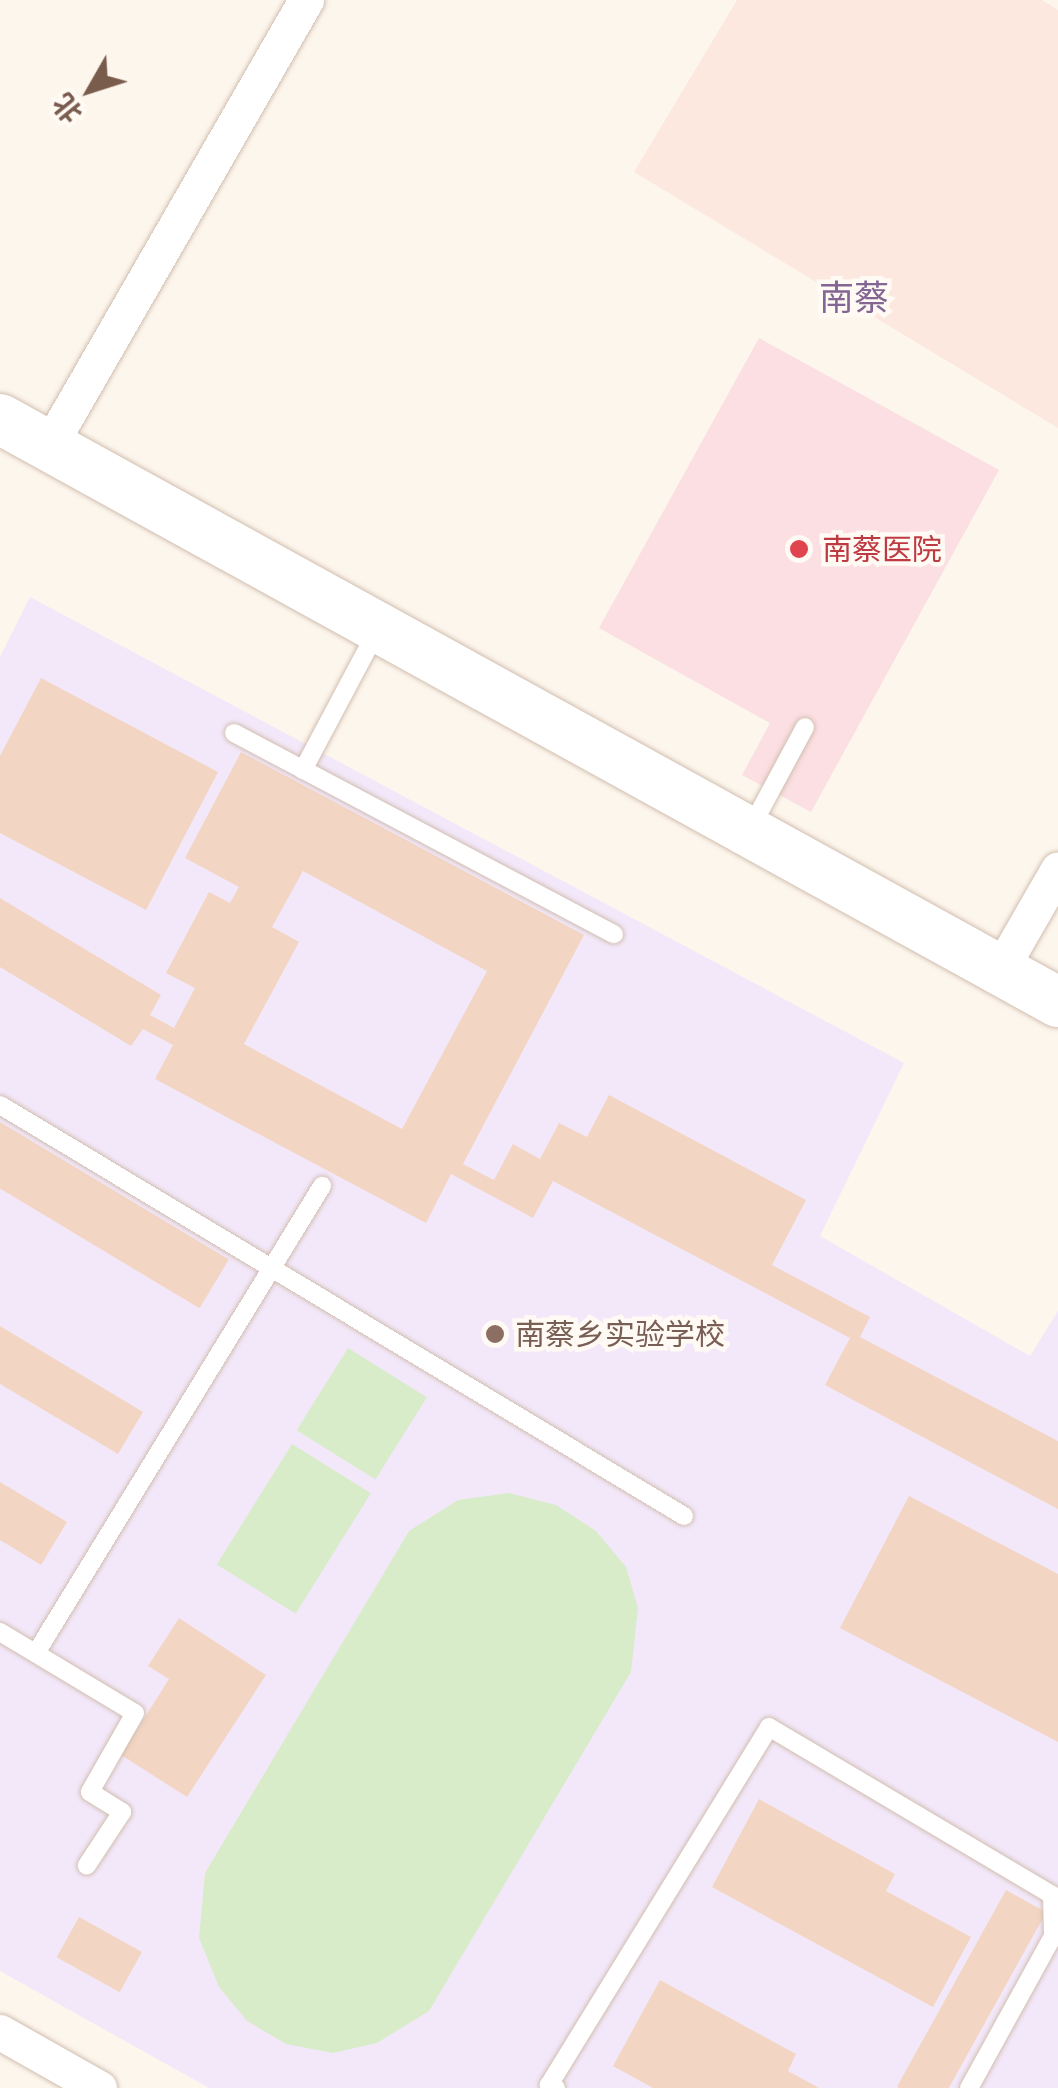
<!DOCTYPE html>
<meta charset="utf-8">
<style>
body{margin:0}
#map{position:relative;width:1058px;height:2088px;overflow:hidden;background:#fdf6ec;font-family:"Open Sans","Noto Sans SC",sans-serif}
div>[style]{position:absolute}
.commercial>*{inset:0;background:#fde8e0}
.education>*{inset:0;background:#f3e8fa}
.medical>*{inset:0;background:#fbdfe3}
.green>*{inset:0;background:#d8ecc9;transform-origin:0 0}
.building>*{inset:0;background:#f3d5c3;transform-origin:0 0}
.roads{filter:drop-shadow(0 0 2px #d1beb0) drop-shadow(0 0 2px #d1beb0)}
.lane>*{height:18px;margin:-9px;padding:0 9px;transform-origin:9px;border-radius:9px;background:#fff}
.street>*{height:35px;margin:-17.5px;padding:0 17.5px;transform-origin:17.5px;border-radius:17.5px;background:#fff}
.secondary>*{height:50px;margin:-25px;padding:0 25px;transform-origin:25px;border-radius:25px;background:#fff}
.dots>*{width:28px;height:28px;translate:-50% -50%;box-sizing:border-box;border:5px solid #fffaf3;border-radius:50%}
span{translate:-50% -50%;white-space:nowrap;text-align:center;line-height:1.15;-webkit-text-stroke:9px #fffaf3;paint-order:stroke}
.health-label{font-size:30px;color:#be3a42}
.left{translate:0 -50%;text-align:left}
.education-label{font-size:30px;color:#785e54}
.quarter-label{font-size:35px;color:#846695}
.north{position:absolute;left:40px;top:40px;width:100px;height:100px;-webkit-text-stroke:8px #fffaf3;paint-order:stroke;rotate:231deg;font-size:28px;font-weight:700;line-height:40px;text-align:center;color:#7a5c4d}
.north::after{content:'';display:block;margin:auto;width:35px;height:45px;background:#7a5c4d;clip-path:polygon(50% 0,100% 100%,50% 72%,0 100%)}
</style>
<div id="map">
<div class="commercial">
<div style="clip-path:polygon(737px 0,1042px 0,1058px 10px,1058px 428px,634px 172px)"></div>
</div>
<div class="education">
<div style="clip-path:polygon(30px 597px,904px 1063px,820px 1236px,1030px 1356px,1058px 1311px,1058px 2088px,209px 2088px,0 1971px,0 657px)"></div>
</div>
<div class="medical">
<div style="clip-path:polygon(759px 338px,999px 470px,811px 812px,742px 775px,770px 723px,599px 628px)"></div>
</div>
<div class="green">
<div style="left:348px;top:1348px;width:93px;height:97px;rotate:32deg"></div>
<div style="left:292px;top:1444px;width:93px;height:142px;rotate:32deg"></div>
<div style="clip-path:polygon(509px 1493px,556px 1505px,596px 1531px,626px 1567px,638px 1608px,631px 1672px,429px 2011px,377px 2043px,333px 2053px,286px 2044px,247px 2021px,219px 1987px,199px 1938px,205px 1873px,409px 1531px,458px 1500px)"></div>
</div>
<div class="building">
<div style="clip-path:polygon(41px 678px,218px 772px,146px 910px,0 833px,0 756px)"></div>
<div style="clip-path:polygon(evenodd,241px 752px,584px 935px,463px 1164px,494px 1180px,513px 1144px,540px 1159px,559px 1123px,587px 1137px,609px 1095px,806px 1200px,772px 1265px,870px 1317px,860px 1337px,1058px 1441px,1058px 1509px,825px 1385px,850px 1338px,553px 1181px,533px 1218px,451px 1174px,426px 1223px,155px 1079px,173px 1045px,143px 1029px,131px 1046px,0 967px,0 898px,161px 995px,150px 1015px,174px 1028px,195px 988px,166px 973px,209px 892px,230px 903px,239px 887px,185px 858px,241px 752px,303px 871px,487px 971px,402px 1129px,244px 1044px,299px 942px,272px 927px,303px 871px)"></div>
<div style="left:0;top:1122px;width:267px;height:57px;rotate:31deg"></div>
<div style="clip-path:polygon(0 1326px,143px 1412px,118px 1454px,0 1384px)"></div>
<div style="clip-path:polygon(0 1482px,67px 1522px,41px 1565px,0 1540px)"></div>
<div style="clip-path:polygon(909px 1496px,1058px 1574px,1058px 1742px,840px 1628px)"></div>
<div style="clip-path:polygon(179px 1618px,266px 1675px,187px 1797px,121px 1755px,169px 1679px,148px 1666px)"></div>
<div style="clip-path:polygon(759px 1799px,895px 1874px,886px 1891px,971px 1937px,933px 2007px,712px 1887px)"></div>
<div style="left:1006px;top:1890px;width:46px;height:225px;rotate:29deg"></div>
<div style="left:79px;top:1917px;width:72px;height:46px;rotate:29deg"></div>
<div style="clip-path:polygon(660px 1980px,796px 2054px,788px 2071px,819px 2088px,653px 2088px,613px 2066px)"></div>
</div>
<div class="roads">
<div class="lane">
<div style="left:234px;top:733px;width:430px;rotate:27.9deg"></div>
<div style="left:303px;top:770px;width:160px;rotate:-62deg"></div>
<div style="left:749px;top:831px;width:118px;rotate:-61.7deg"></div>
<div style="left:0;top:1105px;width:798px;rotate:31deg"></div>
<div style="left:0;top:1632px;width:157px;rotate:31deg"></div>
<div style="left:135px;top:1713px;width:91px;rotate:119.7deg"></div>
<div style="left:90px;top:1792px;width:38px;rotate:32deg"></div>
<div style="left:122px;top:1812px;width:64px;rotate:123.4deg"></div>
<div style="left:36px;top:1653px;width:548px;rotate:-58.52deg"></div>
<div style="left:556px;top:2088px;width:8px;rotate:-157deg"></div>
<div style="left:549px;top:2085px;width:420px;rotate:-58.4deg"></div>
<div style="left:769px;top:1727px;width:329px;rotate:30.7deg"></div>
<div style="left:1052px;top:1895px;width:41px;rotate:88.6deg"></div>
<div style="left:1053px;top:1936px;width:174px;rotate:118.9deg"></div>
</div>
<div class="street">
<div style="left:49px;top:446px;width:515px;rotate:-60.05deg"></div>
<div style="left:1000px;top:970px;width:116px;rotate:-60.1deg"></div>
<div style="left:0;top:2032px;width:114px;rotate:29.5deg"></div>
</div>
<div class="secondary">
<div style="left:0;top:419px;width:1208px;rotate:28.86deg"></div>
</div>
</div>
<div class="dots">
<div style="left:799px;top:549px;background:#e0444e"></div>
<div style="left:495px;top:1334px;background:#8d6e63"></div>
</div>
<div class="health-label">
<span class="left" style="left:822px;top:549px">南蔡医院</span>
</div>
<div class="education-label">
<span class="left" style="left:515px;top:1334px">南蔡乡实验学校</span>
</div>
<div class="quarter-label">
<span style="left:854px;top:297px">南蔡</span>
</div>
<div class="north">北</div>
</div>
